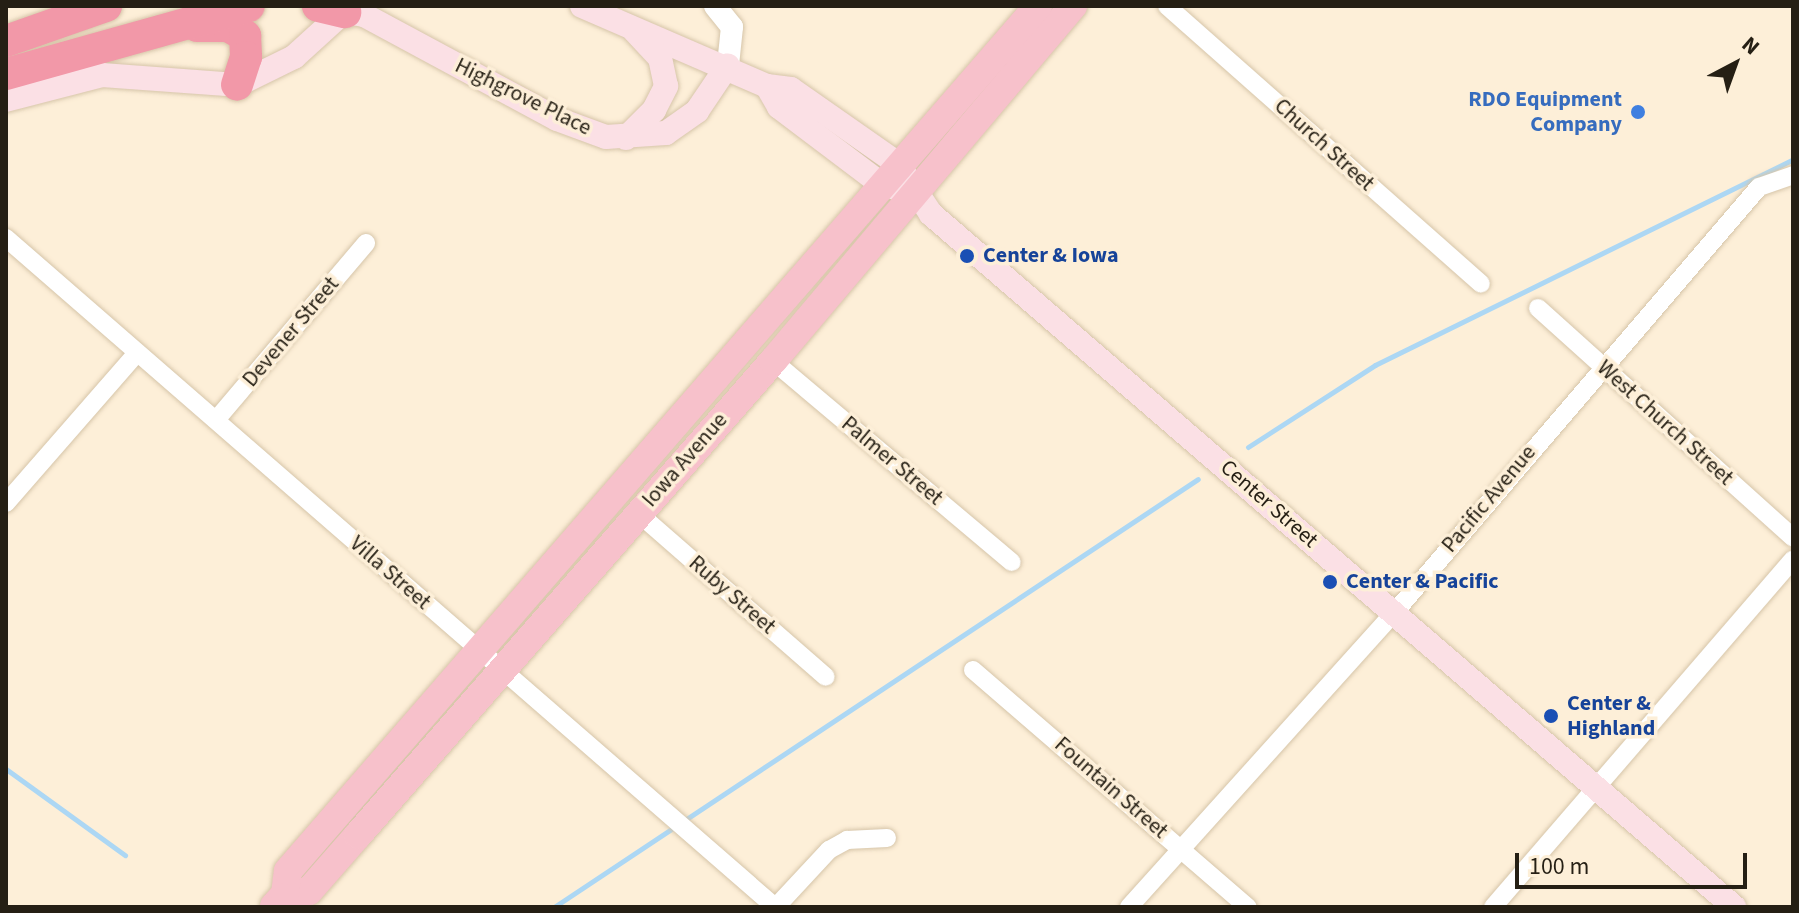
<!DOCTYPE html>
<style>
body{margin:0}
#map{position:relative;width:1799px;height:913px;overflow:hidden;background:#fdefd8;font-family:"Source Sans 3",sans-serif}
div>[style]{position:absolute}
.stream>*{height:5px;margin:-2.5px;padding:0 2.5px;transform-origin:2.5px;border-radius:2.5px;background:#acd7f4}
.roads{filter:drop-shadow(0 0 2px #d6c5a9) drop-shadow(0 0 2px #d6c5a9)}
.minor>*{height:18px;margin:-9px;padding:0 9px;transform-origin:9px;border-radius:9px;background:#fff}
.tertiary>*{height:22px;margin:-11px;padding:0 11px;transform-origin:11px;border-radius:11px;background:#fff}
.secondary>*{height:24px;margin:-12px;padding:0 12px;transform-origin:12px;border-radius:12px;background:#fbe0e5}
.primary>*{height:28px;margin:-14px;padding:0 14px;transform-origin:14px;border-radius:14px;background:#f7c1cb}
.motorway>*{height:32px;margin:-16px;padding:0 16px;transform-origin:16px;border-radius:16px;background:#f298a8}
.dots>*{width:22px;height:22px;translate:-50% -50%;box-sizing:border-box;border:4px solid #fdefd8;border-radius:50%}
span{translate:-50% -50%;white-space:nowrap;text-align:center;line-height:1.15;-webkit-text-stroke:7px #fdefd8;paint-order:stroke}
.street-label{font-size:22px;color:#251f14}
.shop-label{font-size:22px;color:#366cbe;font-weight:700}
.right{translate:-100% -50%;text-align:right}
.transit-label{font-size:22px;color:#164399;font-weight:700}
.left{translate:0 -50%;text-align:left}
.frame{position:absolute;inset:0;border:8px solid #251f14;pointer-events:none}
.north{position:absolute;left:1695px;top:24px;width:80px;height:80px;-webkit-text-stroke:6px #fdefd8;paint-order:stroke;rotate:41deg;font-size:22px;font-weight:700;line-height:32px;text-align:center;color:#251f14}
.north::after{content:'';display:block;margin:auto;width:28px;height:36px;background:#251f14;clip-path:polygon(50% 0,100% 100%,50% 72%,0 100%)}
.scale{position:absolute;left:1515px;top:853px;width:232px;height:36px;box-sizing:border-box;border:4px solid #251f14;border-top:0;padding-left:10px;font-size:24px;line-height:28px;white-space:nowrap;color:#251f14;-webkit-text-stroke:6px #fdefd8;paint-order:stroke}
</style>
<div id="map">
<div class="stream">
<div style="left:1248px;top:447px;width:151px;rotate:-32.8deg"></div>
<div style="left:1375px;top:365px;width:466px;rotate:-26.2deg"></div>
<div style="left:6px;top:769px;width:147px;rotate:35.9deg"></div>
<div style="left:554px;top:907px;width:773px;rotate:-33.61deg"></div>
</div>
<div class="roads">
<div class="minor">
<div style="left:1167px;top:6px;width:419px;rotate:41.5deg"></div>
<div style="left:6px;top:238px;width:1019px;rotate:41.02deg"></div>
<div style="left:1538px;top:308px;width:343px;rotate:42deg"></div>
<div style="left:773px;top:361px;width:312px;rotate:40.1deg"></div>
<div style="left:216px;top:420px;width:232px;rotate:-49.7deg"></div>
<div style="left:6px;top:503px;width:198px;rotate:-48.9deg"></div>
<div style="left:638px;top:513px;width:249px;rotate:41.1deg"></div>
<div style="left:973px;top:670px;width:363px;rotate:40.8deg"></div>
<div style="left:776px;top:907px;width:78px;rotate:-47.1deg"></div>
<div style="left:829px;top:850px;width:21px;rotate:-29deg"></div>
<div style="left:847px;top:840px;width:40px;rotate:-2.9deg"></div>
<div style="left:1129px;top:907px;width:396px;rotate:-48deg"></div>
<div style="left:1394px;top:613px;width:561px;rotate:-49.41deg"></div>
<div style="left:1759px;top:187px;width:36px;rotate:-19deg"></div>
<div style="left:1493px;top:907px;width:459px;rotate:-49.2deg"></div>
</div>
<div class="tertiary">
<div style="left:715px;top:6px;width:27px;rotate:51deg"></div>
<div style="left:732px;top:27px;width:38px;rotate:96deg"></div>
</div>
<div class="secondary">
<div style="left:582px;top:6px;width:202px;rotate:23.4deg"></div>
<div style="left:767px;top:86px;width:24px;rotate:7deg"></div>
<div style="left:791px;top:89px;width:131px;rotate:35deg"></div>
<div style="left:898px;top:164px;width:60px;rotate:56.6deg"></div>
<div style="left:931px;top:214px;width:1061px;rotate:40.79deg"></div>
<div style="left:345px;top:12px;width:19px;rotate:9deg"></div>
<div style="left:364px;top:15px;width:219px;rotate:28.3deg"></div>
<div style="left:557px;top:119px;width:52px;rotate:20.2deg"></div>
<div style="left:606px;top:137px;width:60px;rotate:-3.8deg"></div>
<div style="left:666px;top:133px;width:38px;rotate:-35deg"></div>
<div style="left:697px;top:111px;width:55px;rotate:-56deg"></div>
<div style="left:767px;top:86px;width:24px;rotate:60deg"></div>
<div style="left:779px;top:107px;width:126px;rotate:37deg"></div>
<div style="left:880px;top:183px;width:19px;rotate:18deg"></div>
<div style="left:6px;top:100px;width:99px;rotate:-14.6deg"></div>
<div style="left:102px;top:75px;width:135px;rotate:4.2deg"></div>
<div style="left:237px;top:85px;width:64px;rotate:-26.2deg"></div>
<div style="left:294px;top:57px;width:76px;rotate:-42.3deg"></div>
<div style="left:626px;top:138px;width:40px;rotate:-45deg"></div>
<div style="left:654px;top:110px;width:27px;rotate:-63deg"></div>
<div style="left:666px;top:86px;width:29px;rotate:-102deg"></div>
<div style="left:660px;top:58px;width:38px;rotate:-133deg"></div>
</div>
<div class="primary">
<div style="left:285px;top:894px;width:24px;rotate:-7deg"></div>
<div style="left:309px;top:891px;width:74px;rotate:-48.8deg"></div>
<div style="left:358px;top:835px;width:630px;rotate:-48.8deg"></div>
<div style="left:773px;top:361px;width:465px;rotate:-49.8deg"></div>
<div style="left:274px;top:906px;width:16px;rotate:-47deg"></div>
<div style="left:285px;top:894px;width:23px;rotate:-83deg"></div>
<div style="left:288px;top:871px;width:1145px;rotate:-49.07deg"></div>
</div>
<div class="motorway">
<div style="left:318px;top:6px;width:28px;rotate:13deg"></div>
<div style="left:197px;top:26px;width:31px"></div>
<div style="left:228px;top:26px;width:20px;rotate:30deg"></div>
<div style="left:245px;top:36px;width:21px;rotate:87deg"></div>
<div style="left:246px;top:57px;width:29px;rotate:108deg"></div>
<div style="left:6px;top:41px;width:106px;rotate:-19.3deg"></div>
<div style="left:6px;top:74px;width:252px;rotate:-15.6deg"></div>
</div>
</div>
<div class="dots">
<div style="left:1638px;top:112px;background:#3f7fe0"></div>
<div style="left:967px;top:256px;background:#1a4fb4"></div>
<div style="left:1330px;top:582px;background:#1a4fb4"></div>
<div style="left:1551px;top:716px;background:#1a4fb4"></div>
</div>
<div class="street-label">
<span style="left:523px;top:97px;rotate:26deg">Highgrove Place</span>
<span style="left:1324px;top:145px;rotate:42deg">Church Street</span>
<span style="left:291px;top:332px;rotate:-50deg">Devener Street</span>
<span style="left:1665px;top:423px;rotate:42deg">West Church Street</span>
<span style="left:685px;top:460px;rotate:-49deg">Iowa Avenue</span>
<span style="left:892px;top:461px;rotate:40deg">Palmer Street</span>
<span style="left:1489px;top:499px;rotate:-50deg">Pacific Avenue</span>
<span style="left:1269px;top:504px;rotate:41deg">Center Street</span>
<span style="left:390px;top:573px;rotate:41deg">Villa Street</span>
<span style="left:732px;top:595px;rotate:41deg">Ruby Street</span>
<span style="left:1111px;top:788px;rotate:41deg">Fountain Street</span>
</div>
<div class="shop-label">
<span class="right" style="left:1622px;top:112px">RDO Equipment<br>Company</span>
</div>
<div class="transit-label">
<span class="left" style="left:983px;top:256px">Center &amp; Iowa</span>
<span class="left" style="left:1346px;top:582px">Center &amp; Pacific</span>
<span class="left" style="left:1567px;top:716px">Center &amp;<br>Highland</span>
</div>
<div class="frame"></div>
<div class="north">N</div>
<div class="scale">100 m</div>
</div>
